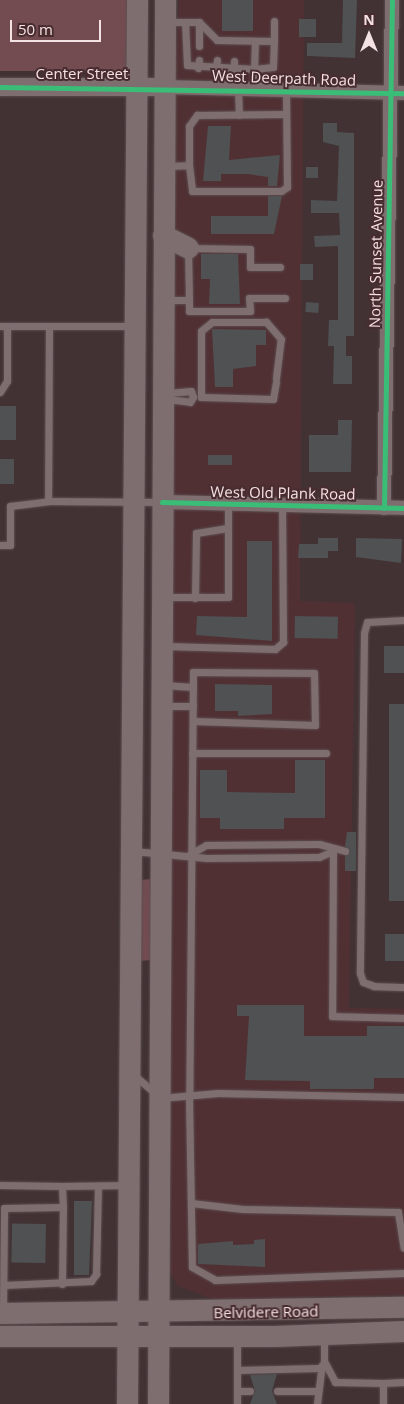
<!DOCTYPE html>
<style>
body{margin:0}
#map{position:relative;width:404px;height:1404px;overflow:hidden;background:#423234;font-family:"Open Sans",sans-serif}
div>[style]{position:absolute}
.built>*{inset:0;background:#513034}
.green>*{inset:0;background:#724c51;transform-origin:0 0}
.building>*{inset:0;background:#4f5152;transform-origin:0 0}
.roads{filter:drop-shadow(0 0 1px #5d5051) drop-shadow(0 0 1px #5d5051)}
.service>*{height:7px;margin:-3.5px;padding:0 3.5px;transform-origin:3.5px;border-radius:3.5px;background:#7f6e70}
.minor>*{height:14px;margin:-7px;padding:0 7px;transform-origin:7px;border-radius:7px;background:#7f6e70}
.tertiary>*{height:18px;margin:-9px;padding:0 9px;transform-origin:9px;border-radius:9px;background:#7f6e70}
.primary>*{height:21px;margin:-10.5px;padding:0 10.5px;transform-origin:10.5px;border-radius:10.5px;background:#7e6e70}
.cycleway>*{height:5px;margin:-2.5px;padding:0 2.5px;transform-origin:2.5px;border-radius:2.5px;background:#3abd76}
span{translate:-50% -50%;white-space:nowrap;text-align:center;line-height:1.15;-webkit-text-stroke:4px #482c2f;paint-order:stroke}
.street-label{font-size:15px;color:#f4e1e3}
.north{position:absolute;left:344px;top:10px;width:50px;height:50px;-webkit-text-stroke:4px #482c2f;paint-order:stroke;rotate:0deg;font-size:14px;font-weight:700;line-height:20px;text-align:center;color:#f4e1e3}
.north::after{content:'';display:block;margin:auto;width:18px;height:22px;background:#f4e1e3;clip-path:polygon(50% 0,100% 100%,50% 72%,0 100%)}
.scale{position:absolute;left:10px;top:20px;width:91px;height:22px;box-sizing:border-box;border:2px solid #f4e1e3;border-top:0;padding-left:6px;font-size:15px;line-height:18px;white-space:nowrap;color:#f4e1e3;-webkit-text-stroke:4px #482c2f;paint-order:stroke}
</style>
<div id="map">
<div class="built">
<div style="clip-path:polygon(179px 0,304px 0,300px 601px,355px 603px,349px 1008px,404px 1009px,404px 1295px,212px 1299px,178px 1286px,167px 1267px,173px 106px)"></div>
</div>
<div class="green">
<div style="left:0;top:0;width:135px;height:71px"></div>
<div style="clip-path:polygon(152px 879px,151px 960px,140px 961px,138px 880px)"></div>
</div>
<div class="building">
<div style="left:222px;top:0;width:31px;height:31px"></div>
<div style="clip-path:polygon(343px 0,357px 0,355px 58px,307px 56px,307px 43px,342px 43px)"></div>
<div style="left:299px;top:19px;width:17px;height:18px"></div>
<div style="clip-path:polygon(323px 123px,337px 123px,337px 132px,354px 133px,354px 336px,346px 336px,346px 356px,352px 356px,352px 384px,333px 384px,334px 346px,328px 346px,329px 320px,338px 320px,338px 246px,315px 247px,314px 236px,340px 235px,339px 213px,311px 213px,311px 200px,337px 201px,339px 146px,323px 142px)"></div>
<div style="clip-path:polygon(208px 126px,231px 126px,229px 160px,280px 155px,277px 186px,268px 186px,268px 177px,248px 174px,221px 174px,221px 181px,203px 181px)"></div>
<div style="left:306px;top:167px;width:12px;height:11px"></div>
<div style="clip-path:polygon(282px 196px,274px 234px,211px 234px,211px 216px,268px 216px,268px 196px)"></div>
<div style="clip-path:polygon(201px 254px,238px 254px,240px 304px,209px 304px,210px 279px,201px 279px)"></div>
<div style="left:300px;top:264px;width:13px;height:16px"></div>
<div style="left:306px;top:302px;width:13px;height:10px;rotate:4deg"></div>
<div style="clip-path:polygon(212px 329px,266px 330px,266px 345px,256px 345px,256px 366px,233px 369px,233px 387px,215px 387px)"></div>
<div style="left:0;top:406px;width:16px;height:34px"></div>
<div style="clip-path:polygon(338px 420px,352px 420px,351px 472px,309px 472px,309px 435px,338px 435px)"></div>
<div style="left:208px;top:455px;width:24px;height:10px"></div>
<div style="left:0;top:459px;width:14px;height:25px"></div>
<div style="clip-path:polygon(318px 538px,338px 538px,338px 551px,328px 551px,328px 558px,298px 558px,299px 544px,318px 544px)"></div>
<div style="clip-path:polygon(356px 538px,402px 539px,401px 563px,356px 557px)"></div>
<div style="clip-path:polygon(247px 541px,272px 541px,272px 641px,196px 635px,197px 616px,247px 617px)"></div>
<div style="left:295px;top:616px;width:43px;height:22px;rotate:1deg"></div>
<div style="left:384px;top:646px;width:20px;height:27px"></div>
<div style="clip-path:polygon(215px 684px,272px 685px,272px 714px,238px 716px,238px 711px,215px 711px)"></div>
<div style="left:389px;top:704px;width:15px;height:197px"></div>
<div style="clip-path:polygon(295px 760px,325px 760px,325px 818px,284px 818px,284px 829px,220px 829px,220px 818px,200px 818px,200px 770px,227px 770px,227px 792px,295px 793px)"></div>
<div style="clip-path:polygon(347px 832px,356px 832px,356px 871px,345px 871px,345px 856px,350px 852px,345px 846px)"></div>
<div style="left:385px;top:934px;width:19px;height:27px"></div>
<div style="clip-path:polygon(237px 1005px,304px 1005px,304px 1036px,367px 1036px,367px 1026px,404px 1026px,404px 1078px,374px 1078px,374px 1089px,310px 1089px,310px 1081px,245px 1080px,249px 1016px,237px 1016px)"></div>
<div style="clip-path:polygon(74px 1201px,92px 1201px,89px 1275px,74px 1275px)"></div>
<div style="left:46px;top:1224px;width:39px;height:34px;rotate:91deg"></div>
<div style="clip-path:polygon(265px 1239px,265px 1267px,198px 1264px,198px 1244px,233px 1241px,233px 1245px,254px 1244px,254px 1240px)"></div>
<div style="clip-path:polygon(277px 1374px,272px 1391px,277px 1404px,250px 1404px,255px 1391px,250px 1375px)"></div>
</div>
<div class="roads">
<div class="service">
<div style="left:167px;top:22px;width:32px"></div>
<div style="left:199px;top:22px;width:25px;rotate:45deg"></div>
<div style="left:217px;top:40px;width:57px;rotate:1deg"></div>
<div style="left:274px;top:41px;width:20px;rotate:-90deg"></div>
<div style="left:185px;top:22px;width:43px;rotate:87.3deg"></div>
<div style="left:187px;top:65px;width:67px;rotate:3.4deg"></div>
<div style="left:254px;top:69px;width:20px;rotate:90deg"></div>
<div style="left:255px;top:41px;width:28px;rotate:92deg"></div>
<div style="left:254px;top:69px;width:19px;rotate:-6deg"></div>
<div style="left:273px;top:67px;width:26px;rotate:-88deg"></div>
<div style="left:199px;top:46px;width:24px;rotate:-90deg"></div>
<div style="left:198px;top:68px;width:8px;rotate:-83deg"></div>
<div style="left:216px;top:68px;width:8px;rotate:-83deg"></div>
<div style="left:234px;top:69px;width:8px;rotate:-90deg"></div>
<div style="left:223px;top:88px;width:20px;rotate:-90deg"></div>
<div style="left:238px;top:89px;width:26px;rotate:88deg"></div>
<div style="left:189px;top:165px;width:39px;rotate:-90deg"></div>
<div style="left:189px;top:126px;width:14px;rotate:-54deg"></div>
<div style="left:197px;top:115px;width:89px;rotate:-0.6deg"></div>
<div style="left:166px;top:166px;width:23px;rotate:-2deg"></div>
<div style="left:189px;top:165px;width:26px;rotate:83deg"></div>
<div style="left:192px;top:191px;width:89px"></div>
<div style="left:281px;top:191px;width:7px;rotate:-34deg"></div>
<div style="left:287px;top:187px;width:97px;rotate:-90.6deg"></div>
<div style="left:166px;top:300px;width:23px"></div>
<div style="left:189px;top:300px;width:52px;rotate:-91.1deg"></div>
<div style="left:188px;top:248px;width:62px;rotate:0.9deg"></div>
<div style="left:250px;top:249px;width:18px;rotate:90deg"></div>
<div style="left:250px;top:267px;width:30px"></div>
<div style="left:189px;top:300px;width:11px;rotate:90deg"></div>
<div style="left:189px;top:311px;width:61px"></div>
<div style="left:250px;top:311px;width:13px;rotate:-94deg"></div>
<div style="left:249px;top:298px;width:36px"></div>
<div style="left:0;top:326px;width:49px"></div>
<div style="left:49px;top:326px;width:175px;rotate:90.3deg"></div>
<div style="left:49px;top:326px;width:83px"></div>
<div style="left:276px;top:378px;width:39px;rotate:-83deg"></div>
<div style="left:281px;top:339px;width:23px;rotate:-131deg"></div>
<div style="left:266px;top:322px;width:54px;rotate:180deg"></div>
<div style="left:212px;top:322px;width:14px;rotate:141deg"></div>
<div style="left:201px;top:331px;width:66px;rotate:90deg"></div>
<div style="left:201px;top:397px;width:72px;rotate:1.6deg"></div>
<div style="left:273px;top:399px;width:17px;rotate:-80deg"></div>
<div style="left:0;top:392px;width:13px;rotate:-58deg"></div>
<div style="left:7px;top:381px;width:55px;rotate:-90deg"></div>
<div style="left:168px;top:393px;width:23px;rotate:-5deg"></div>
<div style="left:191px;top:391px;width:6px;rotate:72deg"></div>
<div style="left:167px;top:399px;width:23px;rotate:7deg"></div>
<div style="left:190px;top:402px;width:6px;rotate:-59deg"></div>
<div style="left:0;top:545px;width:10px"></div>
<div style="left:10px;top:545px;width:39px;rotate:-90deg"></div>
<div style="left:10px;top:506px;width:38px;rotate:-7deg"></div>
<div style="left:48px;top:501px;width:113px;rotate:0.5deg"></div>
<div style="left:165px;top:597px;width:63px"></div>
<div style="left:228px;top:597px;width:93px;rotate:-90deg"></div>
<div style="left:195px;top:598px;width:65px;rotate:-89.1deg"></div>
<div style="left:196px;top:533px;width:32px;rotate:-9deg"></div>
<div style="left:404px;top:620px;width:37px;rotate:177deg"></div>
<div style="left:367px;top:622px;width:11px;rotate:105deg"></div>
<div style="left:364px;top:633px;width:340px;rotate:90.7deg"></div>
<div style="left:360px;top:973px;width:9px;rotate:72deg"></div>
<div style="left:363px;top:982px;width:12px;rotate:20deg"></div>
<div style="left:374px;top:986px;width:30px;rotate:2deg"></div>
<div style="left:164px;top:646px;width:111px;rotate:1.5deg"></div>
<div style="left:275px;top:649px;width:11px;rotate:-41deg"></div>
<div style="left:283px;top:642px;width:137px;rotate:-90.4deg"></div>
<div style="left:163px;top:685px;width:30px;rotate:4deg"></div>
<div style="left:164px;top:706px;width:29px"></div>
<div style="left:193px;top:721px;width:122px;rotate:1.9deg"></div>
<div style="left:315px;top:725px;width:52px;rotate:-91.1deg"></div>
<div style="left:314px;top:673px;width:121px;rotate:-179.5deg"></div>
<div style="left:193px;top:672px;width:426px;rotate:90.5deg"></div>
<div style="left:189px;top:1098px;width:169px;rotate:89deg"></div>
<div style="left:192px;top:1267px;width:26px;rotate:29deg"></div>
<div style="left:215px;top:1280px;width:189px;rotate:-2.1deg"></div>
<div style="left:192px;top:753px;width:134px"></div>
<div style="left:133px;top:851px;width:74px;rotate:5.4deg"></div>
<div style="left:207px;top:858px;width:112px;rotate:-0.5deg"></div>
<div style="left:319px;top:857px;width:15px;rotate:-23deg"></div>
<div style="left:333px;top:851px;width:165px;rotate:90.3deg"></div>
<div style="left:332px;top:1016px;width:72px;rotate:1.6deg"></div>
<div style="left:190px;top:854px;width:18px;rotate:-29deg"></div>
<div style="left:206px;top:845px;width:113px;rotate:-0.5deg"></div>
<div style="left:319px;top:844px;width:27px;rotate:15deg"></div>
<div style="left:134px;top:1075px;width:35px;rotate:41deg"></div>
<div style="left:160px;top:1098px;width:58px;rotate:-4.9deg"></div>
<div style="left:218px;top:1093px;width:186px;rotate:1.2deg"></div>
<div style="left:0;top:1185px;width:62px;rotate:0.9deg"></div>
<div style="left:191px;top:1203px;width:52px;rotate:6.6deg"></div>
<div style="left:243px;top:1209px;width:155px;rotate:1.1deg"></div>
<div style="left:398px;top:1212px;width:36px;rotate:81deg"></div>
<div style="left:62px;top:1284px;width:77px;rotate:-89.3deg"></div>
<div style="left:4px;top:1285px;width:87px;rotate:-2.6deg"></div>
<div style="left:91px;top:1281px;width:9px;rotate:-54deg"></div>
<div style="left:96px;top:1274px;width:88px;rotate:-88.7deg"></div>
<div style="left:3px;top:1310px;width:102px;rotate:-89.4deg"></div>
<div style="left:4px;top:1208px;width:59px;rotate:-1deg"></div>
<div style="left:63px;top:1207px;width:21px;rotate:-93deg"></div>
<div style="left:62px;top:1186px;width:66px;rotate:-0.9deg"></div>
<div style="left:324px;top:1336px;width:25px;rotate:90deg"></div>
<div style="left:324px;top:1361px;width:24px;rotate:62deg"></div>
<div style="left:335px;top:1382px;width:48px;rotate:1.2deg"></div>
<div style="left:383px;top:1383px;width:21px;rotate:90deg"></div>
<div style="left:237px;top:1370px;width:82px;rotate:-1.4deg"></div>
<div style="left:383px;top:1383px;width:21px;rotate:-3deg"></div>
<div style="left:237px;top:1391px;width:13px"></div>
<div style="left:277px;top:1391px;width:41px"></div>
<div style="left:237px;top:1404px;width:65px;rotate:-90deg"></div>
<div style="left:317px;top:1404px;width:39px;rotate:-83deg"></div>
</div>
<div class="minor">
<div style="left:163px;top:87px;width:241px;rotate:1.4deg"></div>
<div style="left:162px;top:502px;width:242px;rotate:1.4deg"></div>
<div style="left:384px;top:508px;width:508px;rotate:-89.1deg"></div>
</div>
<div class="tertiary">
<div style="left:0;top:87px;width:163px"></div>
</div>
<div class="primary">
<div style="left:163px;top:235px;width:28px;rotate:27deg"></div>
<div style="left:0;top:1313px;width:404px;rotate:-0.9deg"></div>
<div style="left:0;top:1336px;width:275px"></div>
<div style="left:275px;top:1336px;width:129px;rotate:-2.2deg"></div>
<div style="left:127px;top:1404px;width:1404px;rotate:-89.59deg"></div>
<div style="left:158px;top:1404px;width:1404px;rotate:-89.71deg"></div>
</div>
</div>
<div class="cycleway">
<div style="left:0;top:87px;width:404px;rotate:0.9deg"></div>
<div style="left:162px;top:502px;width:242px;rotate:1.4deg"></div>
<div style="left:384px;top:508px;width:508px;rotate:-89.1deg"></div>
</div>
<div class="street-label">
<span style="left:82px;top:74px">Center Street</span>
<span style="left:284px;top:78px;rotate:2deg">West Deerpath Road</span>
<span style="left:376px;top:254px;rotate:-89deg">North Sunset Avenue</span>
<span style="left:283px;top:493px;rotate:1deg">West Old Plank Road</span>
<span style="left:266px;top:1312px;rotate:-1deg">Belvidere Road</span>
</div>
<div class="north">N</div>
<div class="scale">50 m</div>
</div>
